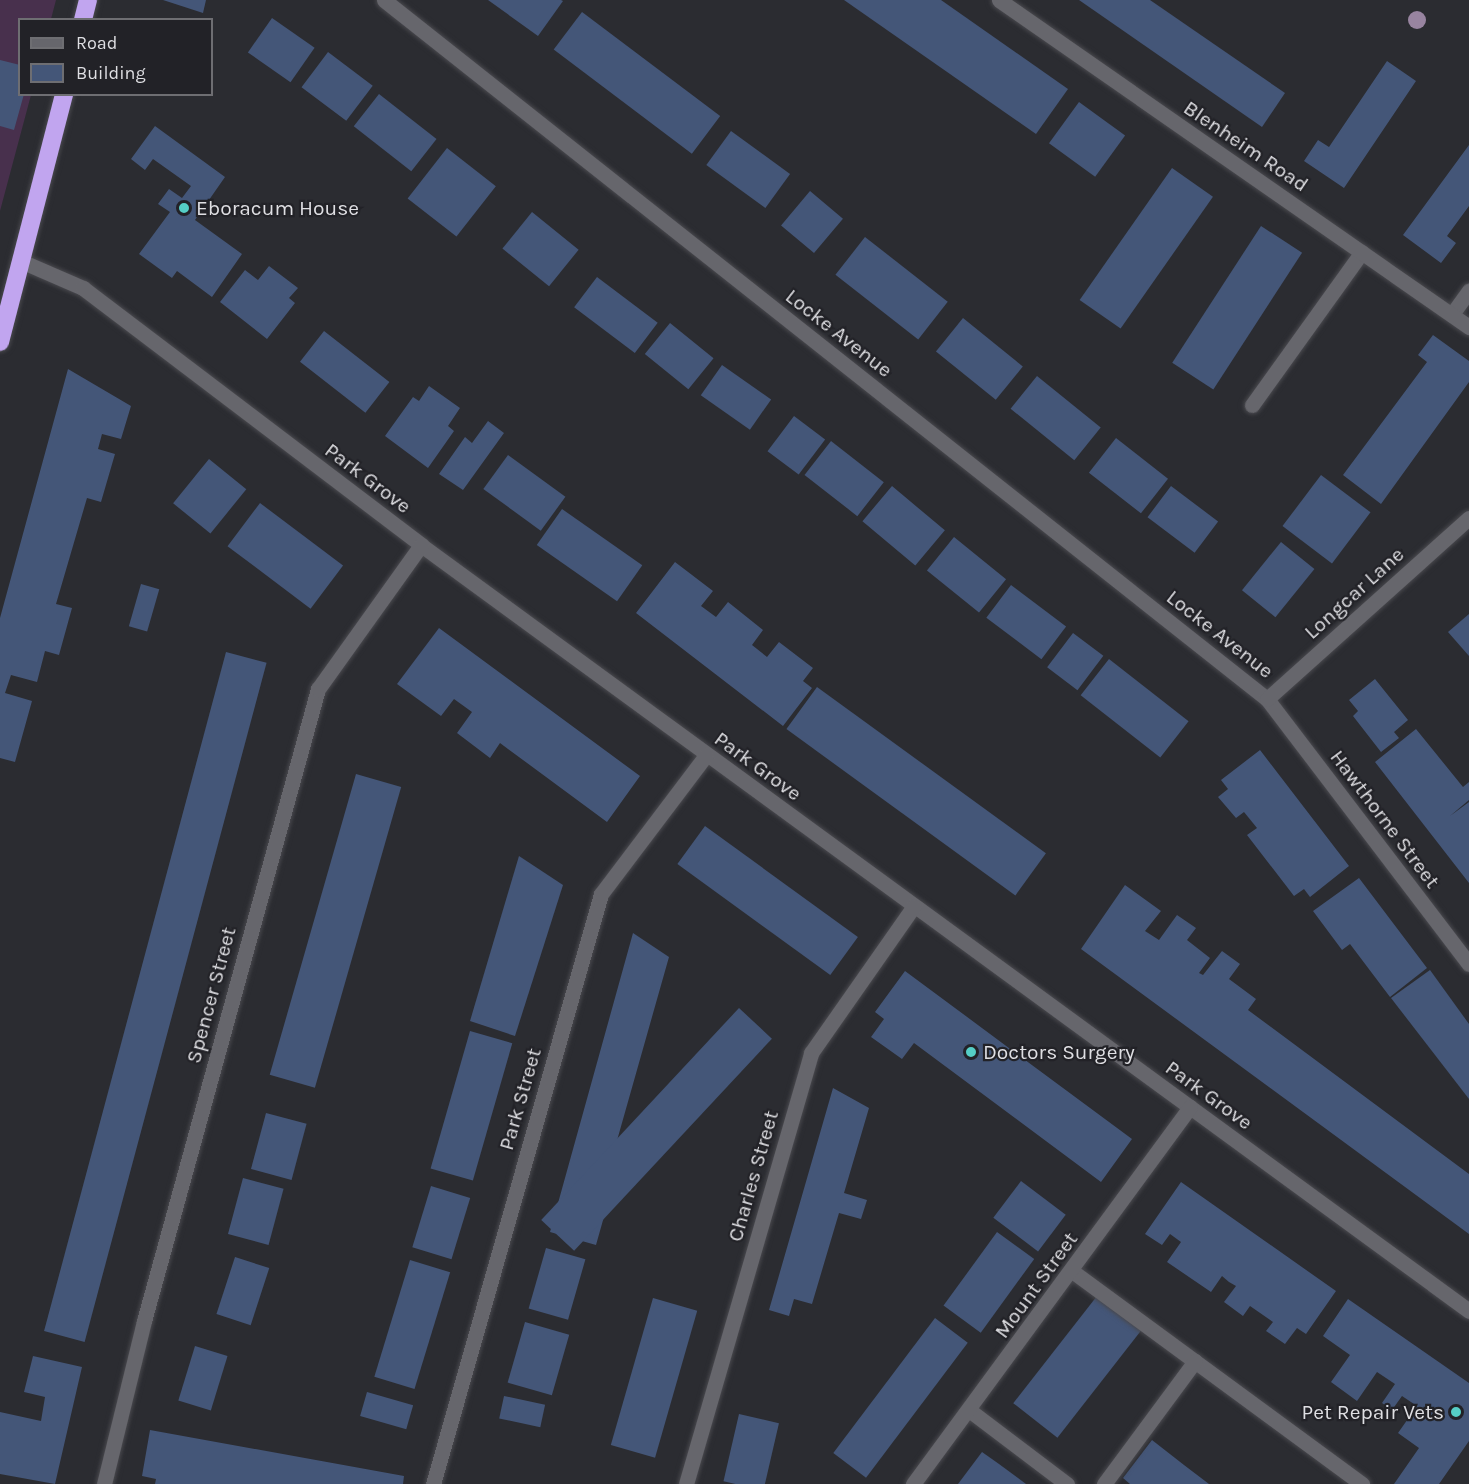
<!DOCTYPE html>
<style>
body{margin:0}
#map{position:relative;width:1469px;height:1484px;overflow:hidden;background:#2b2c31;font-family:Karla,sans-serif}
div>[style]{position:absolute}
.green>*{inset:0;background:#48304d}
.building>*{inset:0;background:#445678;transform-origin:0 0}
.roads{filter:drop-shadow(0 0 2px #49494e) drop-shadow(0 0 2px #49494e)}
.lane>*{height:15px;margin:-7.5px;padding:0 7.5px;transform-origin:7.5px;border-radius:7.5px;background:#66666c}
.street>*{height:15px;margin:-7.5px;padding:0 7.5px;transform-origin:7.5px;border-radius:7.5px;background:#66666c}
.highway>*{height:18px;margin:-9px;padding:0 9px;transform-origin:9px;border-radius:9px;background:#c1a5ef}
.trees>*{width:18px;height:18px;margin:-9px;border-radius:50%;background:#9884a0}
.dots>*{width:16px;height:16px;translate:-50% -50%;box-sizing:border-box;border:3px solid #222227;border-radius:50%}
span{translate:-50% -50%;white-space:nowrap;text-align:center;line-height:1.15;-webkit-text-stroke:4.5px #222227;paint-order:stroke}
.street-label{font-size:21px;color:#dfdfe3}
.poi-label{font-size:21px;color:#dfdfe3}
.left{translate:0 -50%;text-align:left}
.right{translate:-100% -50%;text-align:right}
.legend{position:absolute;left:18px;top:18px;width:195px;height:78px;box-sizing:border-box;background:#222227;border:2px solid #6e6e72;margin:0;padding:8px 10px;list-style:none;font-size:18px;color:#dfdfe3}
.legend li{display:flex;align-items:center;gap:12px;height:30px}
.legend b{width:30px;border:2px solid #6e6e72}
</style>
<div id="map">
<div class="green">
<div style="clip-path:polygon(0 0,56px 0,51px 19px,20px 20px,20px 94px,31px 95px,0 211px)"></div>
</div>
<div class="building">
<div style="clip-path:polygon(163px 0,206px 0,203px 13px)"></div>
<div style="clip-path:polygon(488px 0,561px 0,563px 1px,538px 36px)"></div>
<div style="clip-path:polygon(844px 0,941px 0,1068px 89px,1036px 134px)"></div>
<div style="clip-path:polygon(1079px 0,1150px 0,1285px 93px,1262px 127px)"></div>
<div style="left:582px;top:12px;width:173px;height:47px;rotate:37deg"></div>
<div style="left:272px;top:18px;width:52px;height:42px;rotate:35deg"></div>
<div style="left:328px;top:52px;width:56px;height:44px;rotate:37deg"></div>
<div style="clip-path:polygon(0 60px,20px 65px,20px 94px,24px 94px,14px 130px,0 126px)"></div>
<div style="clip-path:polygon(1387px 61px,1416px 81px,1344px 188px,1304px 161px,1318px 140px,1329px 147px)"></div>
<div style="left:379px;top:94px;width:73px;height:41px;rotate:38deg"></div>
<div style="left:1079px;top:102px;width:57px;height:51px;rotate:36deg"></div>
<div style="clip-path:polygon(155px 126px,225px 177px,195px 220px,242px 254px,212px 297px,177px 271px,172px 278px,139px 254px,170px 212px,158px 204px,169px 189px,182px 198px,191px 186px,153px 159px,145px 170px,131px 159px)"></div>
<div style="left:731px;top:131px;width:73px;height:42px;rotate:36deg"></div>
<div style="clip-path:polygon(1469px 145px,1469px 206px,1447px 236px,1456px 243px,1441px 263px,1403px 235px)"></div>
<div style="left:447px;top:148px;width:62px;height:64px;rotate:38deg"></div>
<div style="left:1172px;top:168px;width:50px;height:161px;rotate:35deg"></div>
<div style="left:810px;top:191px;width:43px;height:45px;rotate:40deg"></div>
<div style="left:532px;top:212px;width:60px;height:47px;rotate:39deg"></div>
<div style="left:1261px;top:226px;width:49px;height:163px;rotate:33deg"></div>
<div style="left:865px;top:237px;width:105px;height:48px;rotate:38deg"></div>
<div style="clip-path:polygon(269px 266px,298px 288px,289px 298px,295px 303px,267px 339px,220px 302px,245px 270px,258px 280px)"></div>
<div style="left:597px;top:277px;width:76px;height:38px;rotate:37deg"></div>
<div style="left:963px;top:318px;width:77px;height:43px;rotate:39deg"></div>
<div style="left:670px;top:323px;width:56px;height:40px;rotate:39deg"></div>
<div style="left:324px;top:331px;width:83px;height:39px;rotate:38deg"></div>
<div style="clip-path:polygon(1433px 335px,1469px 361px,1469px 382px,1381px 504px,1343px 475px,1427px 362px,1418px 355px)"></div>
<div style="left:722px;top:365px;width:60px;height:37px;rotate:35deg"></div>
<div style="clip-path:polygon(68px 369px,131px 406px,121px 439px,102px 434px,98px 449px,115px 454px,101px 502px,87px 498px,56px 604px,72px 608px,59px 655px,45px 651px,37px 682px,11px 675px,5px 693px,32px 701px,15px 762px,0 758px,0 618px)"></div>
<div style="left:1037px;top:376px;width:82px;height:42px;rotate:39deg"></div>
<div style="clip-path:polygon(429px 386px,460px 408px,448px 426px,454px 431px,428px 468px,385px 436px,413px 397px,419px 401px)"></div>
<div style="left:794px;top:416px;width:39px;height:44px;rotate:37deg"></div>
<div style="clip-path:polygon(488px 421px,504px 433px,463px 490px,439px 474px,465px 437px,472px 443px)"></div>
<div style="left:1116px;top:438px;width:66px;height:44px;rotate:38deg"></div>
<div style="left:831px;top:441px;width:67px;height:43px;rotate:38deg"></div>
<div style="left:508px;top:455px;width:71px;height:42px;rotate:36deg"></div>
<div style="left:209px;top:459px;width:48px;height:57px;rotate:39deg"></div>
<div style="left:1321px;top:475px;width:62px;height:64px;rotate:37deg"></div>
<div style="left:892px;top:486px;width:69px;height:46px;rotate:40deg"></div>
<div style="left:1171px;top:486px;width:59px;height:39px;rotate:37deg"></div>
<div style="left:260px;top:503px;width:104px;height:54px;rotate:37deg"></div>
<div style="left:562px;top:509px;width:98px;height:44px;rotate:35deg"></div>
<div style="left:954px;top:537px;width:67px;height:43px;rotate:39deg"></div>
<div style="left:1281px;top:542px;width:43px;height:62px;rotate:39deg"></div>
<div style="clip-path:polygon(675px 562px,713px 591px,701px 606px,716px 617px,728px 602px,763px 630px,752px 645px,767px 657px,779px 642px,813px 668px,803px 681px,812px 688px,783px 726px,636px 613px)"></div>
<div style="left:141px;top:584px;width:19px;height:44px;rotate:16deg"></div>
<div style="left:1011px;top:585px;width:69px;height:41px;rotate:37deg"></div>
<div style="clip-path:polygon(1469px 614px,1469px 656px,1448px 632px)"></div>
<div style="clip-path:polygon(439px 628px,640px 776px,607px 822px,500px 743px,490px 758px,457px 733px,472px 712px,454px 699px,441px 716px,397px 684px)"></div>
<div style="left:1073px;top:633px;width:38px;height:43px;rotate:37deg"></div>
<div style="left:226px;top:652px;width:42px;height:703px;rotate:15deg"></div>
<div style="left:1109px;top:659px;width:101px;height:46px;rotate:38deg"></div>
<div style="clip-path:polygon(1375px 679px,1408px 720px,1394px 732px,1399px 738px,1381px 752px,1353px 716px,1358px 711px,1349px 700px)"></div>
<div style="left:817px;top:687px;width:283px;height:52px;rotate:36deg"></div>
<div style="clip-path:polygon(1416px 729px,1463px 787px,1469px 782px,1469px 800px,1450px 816px,1469px 802px,1469px 883px,1375px 762px)"></div>
<div style="clip-path:polygon(1260px 750px,1349px 866px,1310px 897px,1304px 889px,1294px 896px,1247px 835px,1257px 828px,1244px 812px,1236px 818px,1218px 797px,1228px 789px,1221px 780px)"></div>
<div style="left:356px;top:774px;width:47px;height:313px;rotate:16deg"></div>
<div style="left:705px;top:826px;width:189px;height:47px;rotate:36deg"></div>
<div style="clip-path:polygon(519px 856px,563px 885px,515px 1036px,470px 1021px)"></div>
<div style="clip-path:polygon(1359px 878px,1427px 968px,1390px 997px,1350px 944px,1342px 950px,1313px 911px)"></div>
<div style="clip-path:polygon(1125px 885px,1161px 911px,1145px 931px,1159px 940px,1177px 915px,1196px 928px,1187px 940px,1210px 958px,1199px 973px,1203px 975px,1222px 951px,1240px 964px,1229px 979px,1256px 999px,1248px 1010px,1469px 1174px,1469px 1234px,1081px 949px)"></div>
<div style="clip-path:polygon(633px 933px,669px 957px,601px 1197px,609px 1199px,596px 1245px,550px 1232px)"></div>
<div style="clip-path:polygon(1430px 970px,1469px 1024px,1469px 1099px,1391px 998px)"></div>
<div style="clip-path:polygon(905px 971px,1132px 1139px,1101px 1182px,914px 1043px,902px 1059px,871px 1037px,884px 1019px,875px 1012px)"></div>
<div style="left:739px;top:1008px;width:45px;height:290px;rotate:43deg"></div>
<div style="left:470px;top:1031px;width:44px;height:143px;rotate:16deg"></div>
<div style="clip-path:polygon(833px 1088px,869px 1108px,844px 1193px,867px 1200px,861px 1219px,839px 1213px,812px 1304px,794px 1299px,789px 1316px,769px 1310px)"></div>
<div style="left:266px;top:1113px;width:42px;height:58px;rotate:15deg"></div>
<div style="left:243px;top:1178px;width:42px;height:58px;rotate:15deg"></div>
<div style="left:1021px;top:1181px;width:56px;height:46px;rotate:37deg"></div>
<div style="clip-path:polygon(1181px 1182px,1336px 1291px,1306px 1334px,1297px 1328px,1285px 1344px,1266px 1331px,1273px 1322px,1250px 1306px,1243px 1316px,1224px 1302px,1236px 1286px,1229px 1282px,1222px 1276px,1211px 1292px,1167px 1262px,1181px 1242px,1170px 1234px,1162px 1245px,1145px 1234px)"></div>
<div style="left:431px;top:1186px;width:41px;height:64px;rotate:17deg"></div>
<div style="left:997px;top:1232px;width:46px;height:91px;rotate:36deg"></div>
<div style="left:546px;top:1248px;width:41px;height:63px;rotate:16deg"></div>
<div style="left:235px;top:1257px;width:36px;height:60px;rotate:18deg"></div>
<div style="left:410px;top:1260px;width:42px;height:122px;rotate:17deg"></div>
<div style="left:1097px;top:1296px;width:56px;height:136px;rotate:38deg"></div>
<div style="left:653px;top:1298px;width:46px;height:153px;rotate:16deg"></div>
<div style="clip-path:polygon(1348px 1299px,1469px 1383px,1469px 1441px,1439px 1484px,1394px 1484px,1419px 1448px,1398px 1433px,1417px 1406px,1402px 1396px,1392px 1410px,1382px 1403px,1395px 1384px,1377px 1372px,1357px 1401px,1331px 1382px,1350px 1355px,1323px 1336px)"></div>
<div style="left:935px;top:1318px;width:41px;height:169px;rotate:37deg"></div>
<div style="left:525px;top:1322px;width:46px;height:63px;rotate:16deg"></div>
<div style="left:195px;top:1346px;width:34px;height:57px;rotate:17deg"></div>
<div style="clip-path:polygon(33px 1356px,82px 1367px,55px 1484px,0 1474px,0 1412px,41px 1421px,45px 1397px,24px 1392px)"></div>
<div style="left:367px;top:1392px;width:48px;height:25px;rotate:16deg"></div>
<div style="left:504px;top:1396px;width:42px;height:23px;rotate:12deg"></div>
<div style="left:739px;top:1414px;width:41px;height:69px;rotate:13deg"></div>
<div style="clip-path:polygon(150px 1430px,404px 1476px,403px 1484px,155px 1484px,156px 1479px,142px 1476px)"></div>
<div style="clip-path:polygon(1152px 1440px,1184px 1465px,1209px 1484px,1130px 1484px,1123px 1478px)"></div>
<div style="clip-path:polygon(982px 1452px,999px 1464px,1026px 1484px,958px 1484px)"></div>
</div>
<div class="roads">
<div class="lane">
<div style="left:1452px;top:314px;width:29px;rotate:-54deg"></div>
<div style="left:1252px;top:405px;width:188px;rotate:-54.3deg"></div>
<div style="left:1072px;top:1271px;width:360px;rotate:36.3deg"></div>
<div style="left:1104px;top:1484px;width:153px;rotate:-53.5deg"></div>
</div>
<div class="street">
<div style="left:384px;top:0;width:1126px;rotate:38.37deg"></div>
<div style="left:1267px;top:699px;width:333px;rotate:52.7deg"></div>
<div style="left:999px;top:0;width:573px;rotate:34.83deg"></div>
<div style="left:21px;top:261px;width:68px;rotate:23.5deg"></div>
<div style="left:83px;top:288px;width:425px;rotate:37.2deg"></div>
<div style="left:421px;top:545px;width:1298px;rotate:36.16deg"></div>
<div style="left:1267px;top:699px;width:271px;rotate:-41.9deg"></div>
<div style="left:969px;top:1410px;width:123px;rotate:37.1deg"></div>
<div style="left:104px;top:1484px;width:168px;rotate:-76.2deg"></div>
<div style="left:144px;top:1321px;width:656px;rotate:-74.61deg"></div>
<div style="left:318px;top:689px;width:177px;rotate:-54.4deg"></div>
<div style="left:433px;top:1484px;width:613px;rotate:-74.11deg"></div>
<div style="left:601px;top:894px;width:174px;rotate:-52.9deg"></div>
<div style="left:686px;top:1484px;width:449px;rotate:-73.8deg"></div>
<div style="left:811px;top:1053px;width:179px;rotate:-55deg"></div>
<div style="left:913px;top:1484px;width:468px;rotate:-53.7deg"></div>
</div>
<div class="highway">
<div style="left:83px;top:20px;width:21px;rotate:-76deg"></div>
<div style="left:0;top:342px;width:256px;rotate:-75.5deg"></div>
</div>
</div>
<div class="trees">
<div style="left:1417px;top:20px"></div>
</div>
<div class="dots">
<div style="left:184px;top:208px;background:#55cec6"></div>
<div style="left:971px;top:1052px;background:#55cec6"></div>
<div style="left:1456px;top:1412px;background:#55cec6"></div>
</div>
<div class="street-label">
<span style="left:1246px;top:146px;rotate:34deg">Blenheim Road</span>
<span style="left:839px;top:333px;rotate:38deg">Locke Avenue</span>
<span style="left:368px;top:478px;rotate:37deg">Park Grove</span>
<span style="left:1354px;top:593px;rotate:-42deg">Longcar Lane</span>
<span style="left:1220px;top:634px;rotate:38deg">Locke Avenue</span>
<span style="left:758px;top:766px;rotate:36deg">Park Grove</span>
<span style="left:1385px;top:819px;rotate:53deg">Hawthorne Street</span>
<span style="left:211px;top:995px;rotate:-75deg">Spencer Street</span>
<span style="left:1209px;top:1095px;rotate:36deg">Park Grove</span>
<span style="left:520px;top:1099px;rotate:-74deg">Park Street</span>
<span style="left:753px;top:1176px;rotate:-74deg">Charles Street</span>
<span style="left:1036px;top:1285px;rotate:-54deg">Mount Street</span>
</div>
<div class="poi-label">
<span class="left" style="left:196px;top:208px">Eboracum House</span>
<span class="left" style="left:983px;top:1052px">Doctors Surgery</span>
<span class="right" style="left:1444px;top:1412px">Pet Repair Vets</span>
</div>
<ul class="legend">
<li><b style="height:8px;background:#66666c"></b>Road</li>
<li><b style="height:16px;background:#445678"></b>Building</li>
</ul>
</div>
